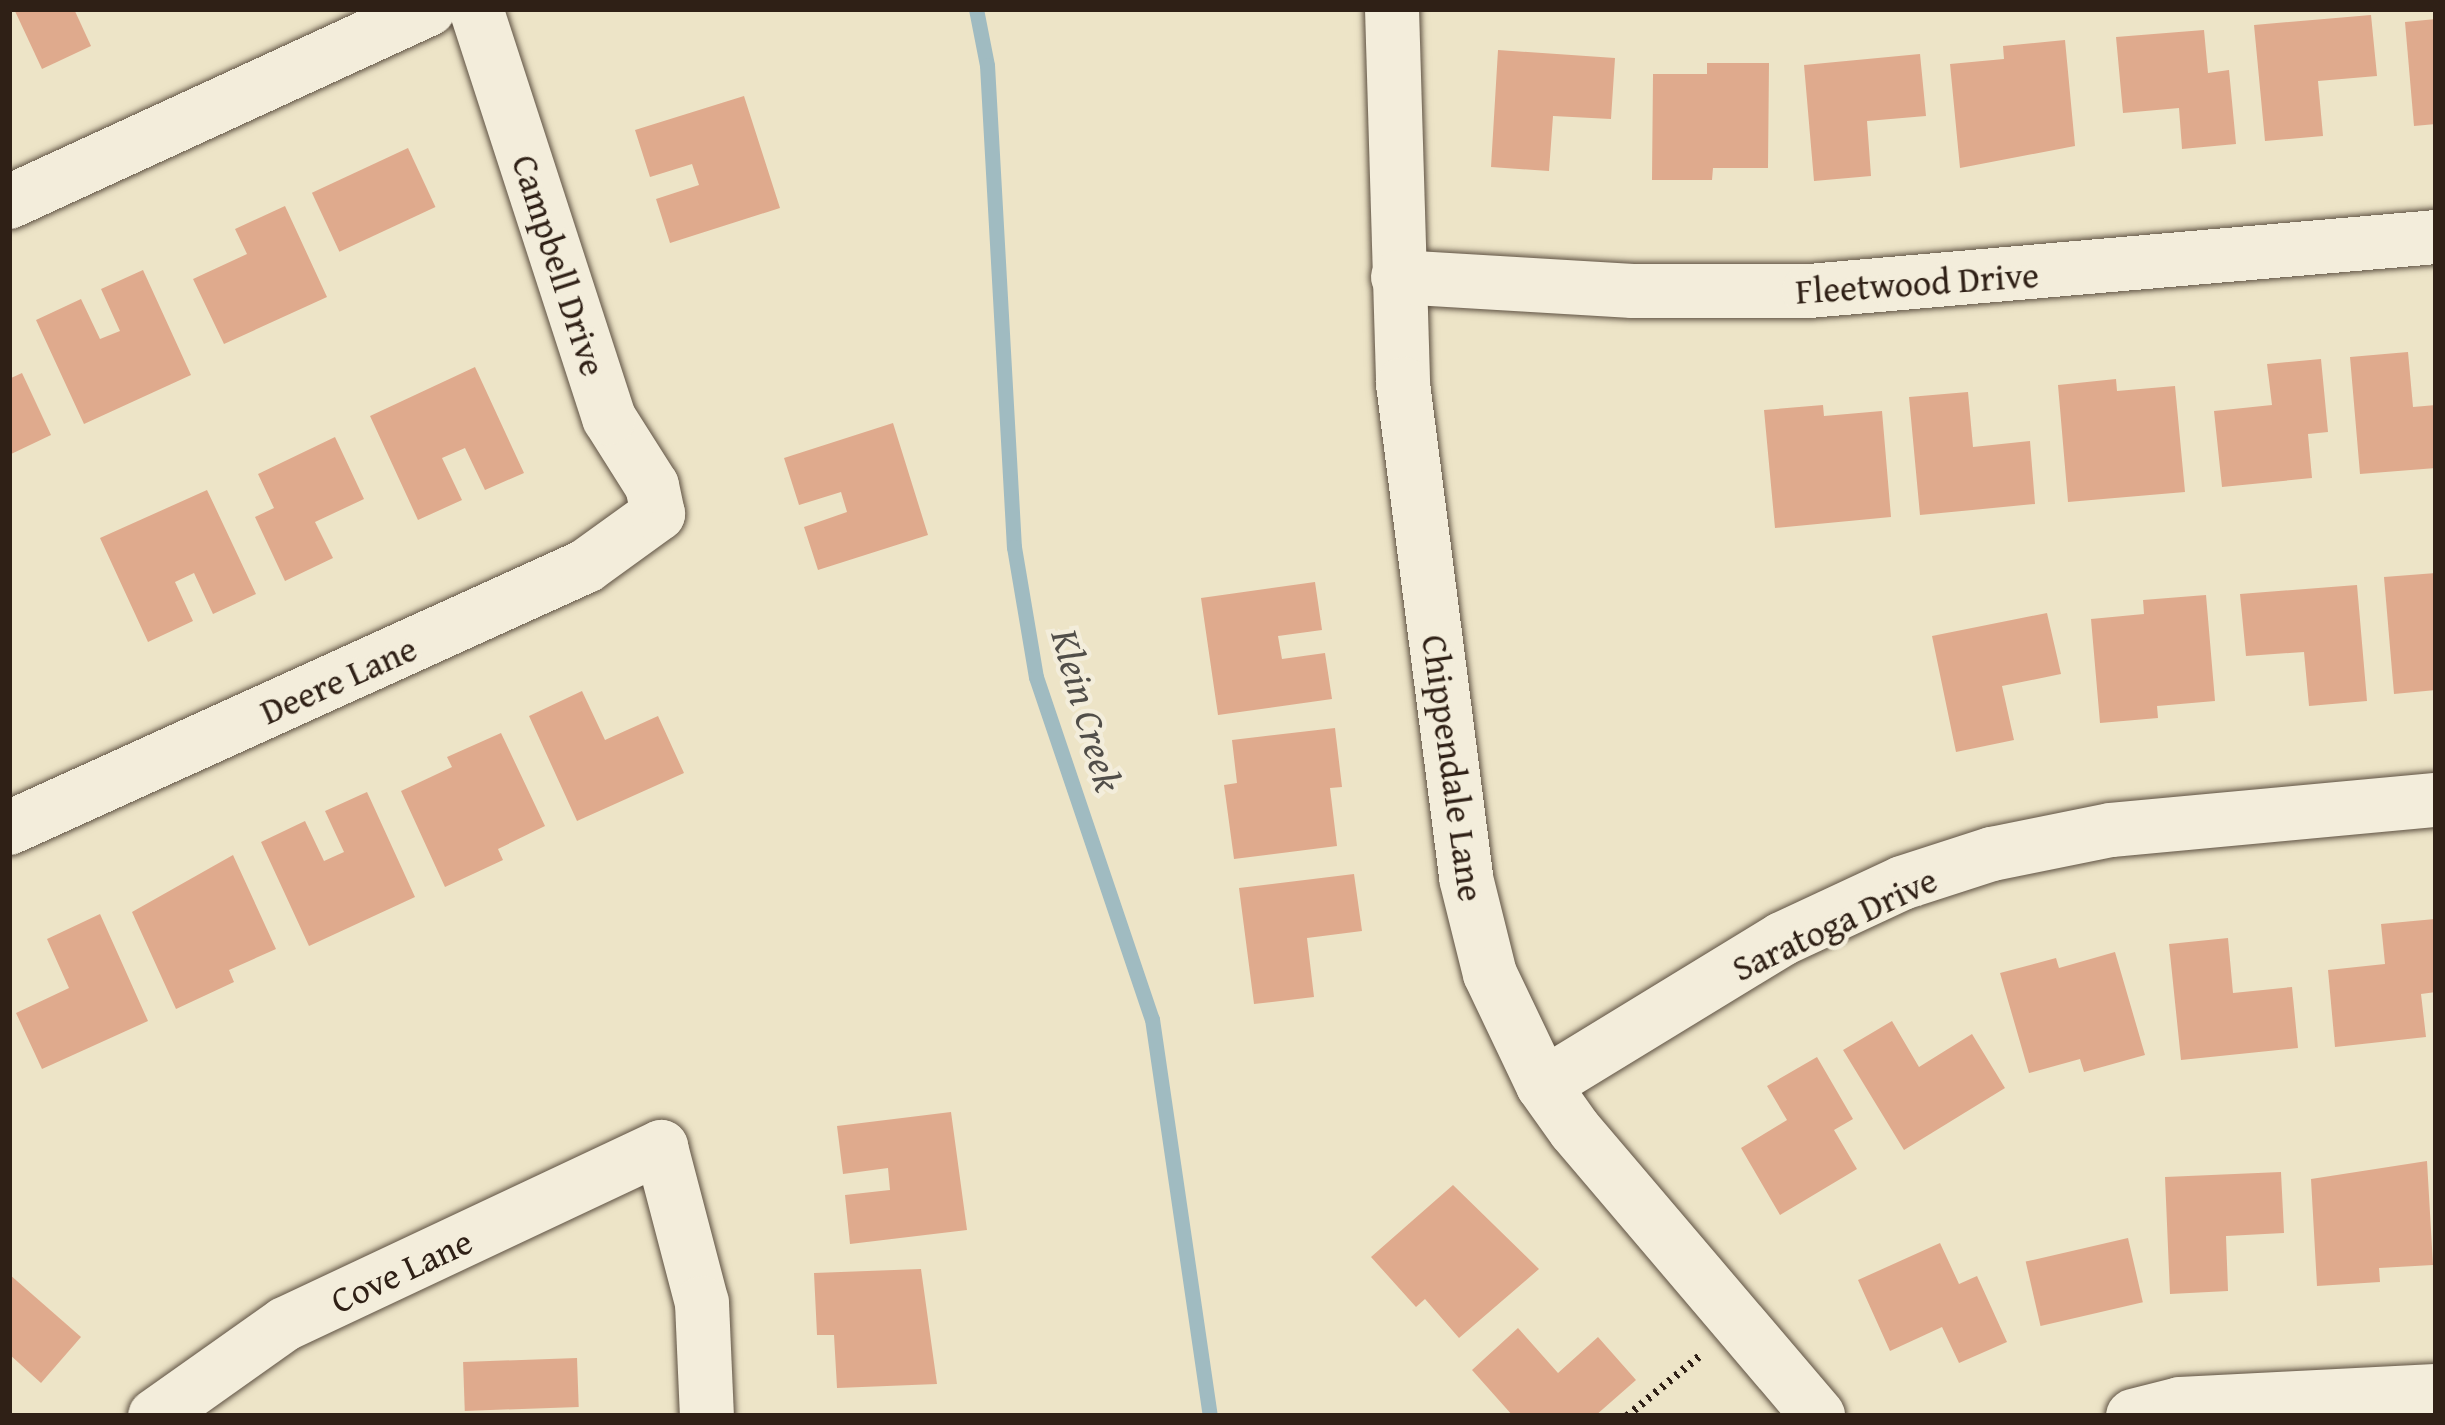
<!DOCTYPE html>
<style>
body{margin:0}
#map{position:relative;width:2445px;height:1425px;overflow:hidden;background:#ede4c7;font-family:"Gentium Book Plus",serif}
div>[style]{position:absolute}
.stream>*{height:15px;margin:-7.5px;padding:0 7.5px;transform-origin:7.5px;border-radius:7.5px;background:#a0bbc1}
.building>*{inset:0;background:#dfaa8d;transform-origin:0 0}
.path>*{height:8px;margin-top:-4px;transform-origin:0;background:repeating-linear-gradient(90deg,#2f2016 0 3px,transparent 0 9px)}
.roads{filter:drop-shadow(0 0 3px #5e5142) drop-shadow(0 0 3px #5e5142)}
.minor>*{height:54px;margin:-27px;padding:0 27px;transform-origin:27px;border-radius:27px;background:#f3eddb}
span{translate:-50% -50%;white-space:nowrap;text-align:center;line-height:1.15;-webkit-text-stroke:9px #f3eddb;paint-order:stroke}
.street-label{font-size:36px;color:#2f2016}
.water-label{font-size:39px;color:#514e49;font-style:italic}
.frame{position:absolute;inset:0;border:12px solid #2f2016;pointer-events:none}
</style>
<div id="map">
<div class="stream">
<div style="left:976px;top:9px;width:57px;rotate:78.9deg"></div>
<div style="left:987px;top:65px;width:483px;rotate:86.8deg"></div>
<div style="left:1014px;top:547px;width:132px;rotate:80.4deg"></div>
<div style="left:1036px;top:677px;width:361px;rotate:71.3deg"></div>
<div style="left:1152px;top:1019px;width:401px;rotate:81.7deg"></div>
</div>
<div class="building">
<div style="clip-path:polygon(14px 9px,74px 9px,91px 46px,42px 69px)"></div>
<div style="clip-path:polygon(2371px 15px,2377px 76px,2318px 81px,2323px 136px,2265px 141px,2254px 25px)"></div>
<div style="clip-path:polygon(2436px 19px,2436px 124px,2414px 126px,2405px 22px)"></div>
<div style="clip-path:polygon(2204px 30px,2208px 73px,2229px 70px,2236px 144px,2182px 149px,2179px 108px,2123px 113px,2116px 37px)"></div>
<div style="clip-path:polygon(2065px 40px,2075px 146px,1960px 168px,1950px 64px,2004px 59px,2003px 46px)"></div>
<div style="clip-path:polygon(1498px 50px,1615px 58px,1611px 119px,1553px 116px,1549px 171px,1491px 167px)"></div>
<div style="clip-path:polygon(1920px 54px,1926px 116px,1867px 121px,1871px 176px,1814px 181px,1804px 65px)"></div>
<div style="clip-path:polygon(1707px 63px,1769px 63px,1768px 168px,1713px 168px,1712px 180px,1652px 180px,1653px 74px,1707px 74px)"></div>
<div style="clip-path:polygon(744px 96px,780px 208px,670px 243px,656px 199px,699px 185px,692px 164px,650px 177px,635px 130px)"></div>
<div style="left:408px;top:148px;width:65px;height:106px;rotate:65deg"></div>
<div style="clip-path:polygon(285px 206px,327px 297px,224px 344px,193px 279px,247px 254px,235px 229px)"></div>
<div style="clip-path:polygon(143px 270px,191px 375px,84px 424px,36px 320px,81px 299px,100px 339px,120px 331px,101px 289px)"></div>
<div style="clip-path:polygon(2408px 352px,2413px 407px,2436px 405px,2436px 468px,2360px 474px,2350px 357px)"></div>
<div style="clip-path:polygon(2321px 359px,2328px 432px,2308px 434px,2312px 478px,2222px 487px,2214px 411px,2272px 405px,2267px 364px)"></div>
<div style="clip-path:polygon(475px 367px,524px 473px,485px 490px,465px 448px,442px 458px,462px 500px,418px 520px,370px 416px)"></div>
<div style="clip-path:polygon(22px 373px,51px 435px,9px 455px,9px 379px)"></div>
<div style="clip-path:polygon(2116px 379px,2117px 391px,2175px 386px,2185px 492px,2068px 502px,2058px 385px)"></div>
<div style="clip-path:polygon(1968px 392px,1973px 447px,2030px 441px,2035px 504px,1920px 515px,1909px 397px)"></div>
<div style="clip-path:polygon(1823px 405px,1824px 416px,1882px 411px,1891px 517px,1775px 528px,1764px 410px)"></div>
<div style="clip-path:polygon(893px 423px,928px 535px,818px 570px,804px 527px,847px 512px,841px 492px,799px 505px,784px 458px)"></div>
<div style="clip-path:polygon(335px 437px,364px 499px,315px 522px,333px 558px,285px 581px,255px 517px,274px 508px,258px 474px)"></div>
<div style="clip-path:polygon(207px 490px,256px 594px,213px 614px,194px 573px,175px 582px,193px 621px,148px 642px,100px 538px)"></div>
<div style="clip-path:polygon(2436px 573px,2436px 690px,2394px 694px,2384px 577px)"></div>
<div style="clip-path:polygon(1315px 582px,1322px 630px,1278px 636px,1282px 659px,1325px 653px,1332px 699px,1218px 715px,1201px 598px)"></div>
<div style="clip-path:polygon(2357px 585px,2367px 701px,2309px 706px,2304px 652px,2246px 656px,2240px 594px)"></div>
<div style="clip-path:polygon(2206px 595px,2215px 701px,2157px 706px,2158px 718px,2100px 723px,2091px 619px,2144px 614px,2143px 600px)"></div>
<div style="clip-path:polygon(2047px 613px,2061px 674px,2002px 686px,2014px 740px,1956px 752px,1932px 636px)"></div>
<div style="clip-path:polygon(582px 691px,605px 740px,658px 716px,684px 773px,577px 821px,529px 716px)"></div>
<div style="clip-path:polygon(1335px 728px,1342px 787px,1330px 788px,1337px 846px,1234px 859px,1224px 785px,1237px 783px,1232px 740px)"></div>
<div style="clip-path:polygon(501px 733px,545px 826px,498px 849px,503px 860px,445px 887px,401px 791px,452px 767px,447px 757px)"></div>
<div style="clip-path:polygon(367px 792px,415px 897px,309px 946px,261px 842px,305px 821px,324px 861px,344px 852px,325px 811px)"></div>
<div style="clip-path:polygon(233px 855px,276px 949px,229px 970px,234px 982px,176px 1009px,132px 912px)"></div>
<div style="clip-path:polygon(1354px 874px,1362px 931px,1307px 938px,1314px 997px,1254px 1004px,1239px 888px)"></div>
<div style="clip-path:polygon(100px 914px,148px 1021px,42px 1069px,16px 1013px,69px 988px,47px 939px)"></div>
<div style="clip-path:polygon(2435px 919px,2436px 992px,2421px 994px,2426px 1037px,2335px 1047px,2328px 970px,2385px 964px,2381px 924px)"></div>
<div style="clip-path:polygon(2228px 938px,2233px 993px,2292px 987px,2298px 1048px,2181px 1060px,2169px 944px)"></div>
<div style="clip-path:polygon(2115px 952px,2145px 1055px,2084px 1072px,2080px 1059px,2029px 1073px,2000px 973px,2056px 958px,2059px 968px)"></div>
<div style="clip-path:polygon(1892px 1021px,1919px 1067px,1972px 1034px,2005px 1088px,1904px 1150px,1843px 1050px)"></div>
<div style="clip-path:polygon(1817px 1057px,1853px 1119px,1834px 1130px,1857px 1169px,1780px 1215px,1741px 1148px,1787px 1120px,1767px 1086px)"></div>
<div style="clip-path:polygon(951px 1112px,967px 1230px,850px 1244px,845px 1195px,890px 1190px,888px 1168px,843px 1174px,837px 1126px)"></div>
<div style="clip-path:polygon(2427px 1161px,2433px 1265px,2379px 1268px,2380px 1282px,2317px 1286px,2311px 1179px)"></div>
<div style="clip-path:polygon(2281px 1172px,2284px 1233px,2226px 1236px,2228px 1291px,2170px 1294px,2165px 1177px)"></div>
<div style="clip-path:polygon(1453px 1185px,1539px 1269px,1459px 1338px,1425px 1299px,1416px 1307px,1371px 1257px)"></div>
<div style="left:2128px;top:1238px;width:66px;height:105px;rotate:77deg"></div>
<div style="clip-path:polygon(1940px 1243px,1959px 1284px,1977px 1276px,2007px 1342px,1959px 1363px,1942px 1327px,1890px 1351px,1858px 1280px)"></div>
<div style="clip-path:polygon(921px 1269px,937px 1384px,837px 1388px,834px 1335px,817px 1335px,814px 1273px)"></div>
<div style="clip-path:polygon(9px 1274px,81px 1337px,41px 1383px,9px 1354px)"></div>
<div style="clip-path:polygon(1518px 1328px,1558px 1373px,1598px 1337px,1636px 1380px,1595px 1416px,1513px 1416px,1472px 1370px)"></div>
<div style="left:577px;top:1358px;width:49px;height:114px;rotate:88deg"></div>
</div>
<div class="path">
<div style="left:1627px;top:1416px;width:96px;rotate:-39.5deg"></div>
</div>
<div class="roads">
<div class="minor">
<div style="left:1392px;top:9px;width:375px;rotate:88.3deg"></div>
<div style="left:1403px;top:384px;width:498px;rotate:82.7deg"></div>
<div style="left:1466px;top:878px;width:99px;rotate:76deg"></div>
<div style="left:1490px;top:974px;width:123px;rotate:64.5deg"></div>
<div style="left:1543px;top:1085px;width:55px;rotate:54.6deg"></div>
<div style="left:1575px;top:1130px;width:375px;rotate:49.6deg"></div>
<div style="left:9px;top:202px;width:462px;rotate:-24.7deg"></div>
<div style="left:1398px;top:277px;width:235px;rotate:3.4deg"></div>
<div style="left:1633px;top:291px;width:176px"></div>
<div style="left:1809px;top:291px;width:629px;rotate:-4.92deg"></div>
<div style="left:9px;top:828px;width:634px;rotate:-24.42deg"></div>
<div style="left:586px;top:566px;width:89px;rotate:-35.8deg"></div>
<div style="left:658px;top:514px;width:29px;rotate:-102deg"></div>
<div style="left:652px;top:486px;width:80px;rotate:-122.3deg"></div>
<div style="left:609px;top:418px;width:430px;rotate:-108deg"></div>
<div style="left:1543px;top:1085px;width:280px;rotate:-31.4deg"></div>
<div style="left:1782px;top:939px;width:132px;rotate:-25deg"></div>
<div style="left:1902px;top:883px;width:95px;rotate:-17.9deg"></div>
<div style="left:1992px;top:854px;width:121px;rotate:-11.4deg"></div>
<div style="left:2111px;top:830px;width:326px;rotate:-5.3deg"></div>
<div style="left:155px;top:1416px;width:159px;rotate:-35.3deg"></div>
<div style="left:285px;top:1324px;width:416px;rotate:-25.2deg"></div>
<div style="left:661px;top:1147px;width:161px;rotate:75.3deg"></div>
<div style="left:702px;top:1303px;width:113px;rotate:87.5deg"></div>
<div style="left:2133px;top:1416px;width:49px;rotate:-14.3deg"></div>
<div style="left:2180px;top:1404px;width:256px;rotate:-2.9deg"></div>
</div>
</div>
<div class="street-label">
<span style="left:560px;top:265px;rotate:72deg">Campbell Drive</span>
<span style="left:1917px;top:282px;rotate:-4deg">Fleetwood Drive</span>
<span style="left:338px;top:679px;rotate:-24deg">Deere Lane</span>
<span style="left:1454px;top:768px;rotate:82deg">Chippendale Lane</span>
<span style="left:1834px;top:923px;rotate:-25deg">Saratoga Drive</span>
<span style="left:401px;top:1270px;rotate:-25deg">Cove Lane</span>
</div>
<div class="water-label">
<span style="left:1087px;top:710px;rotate:74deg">Klein Creek</span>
</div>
<div class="frame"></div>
</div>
